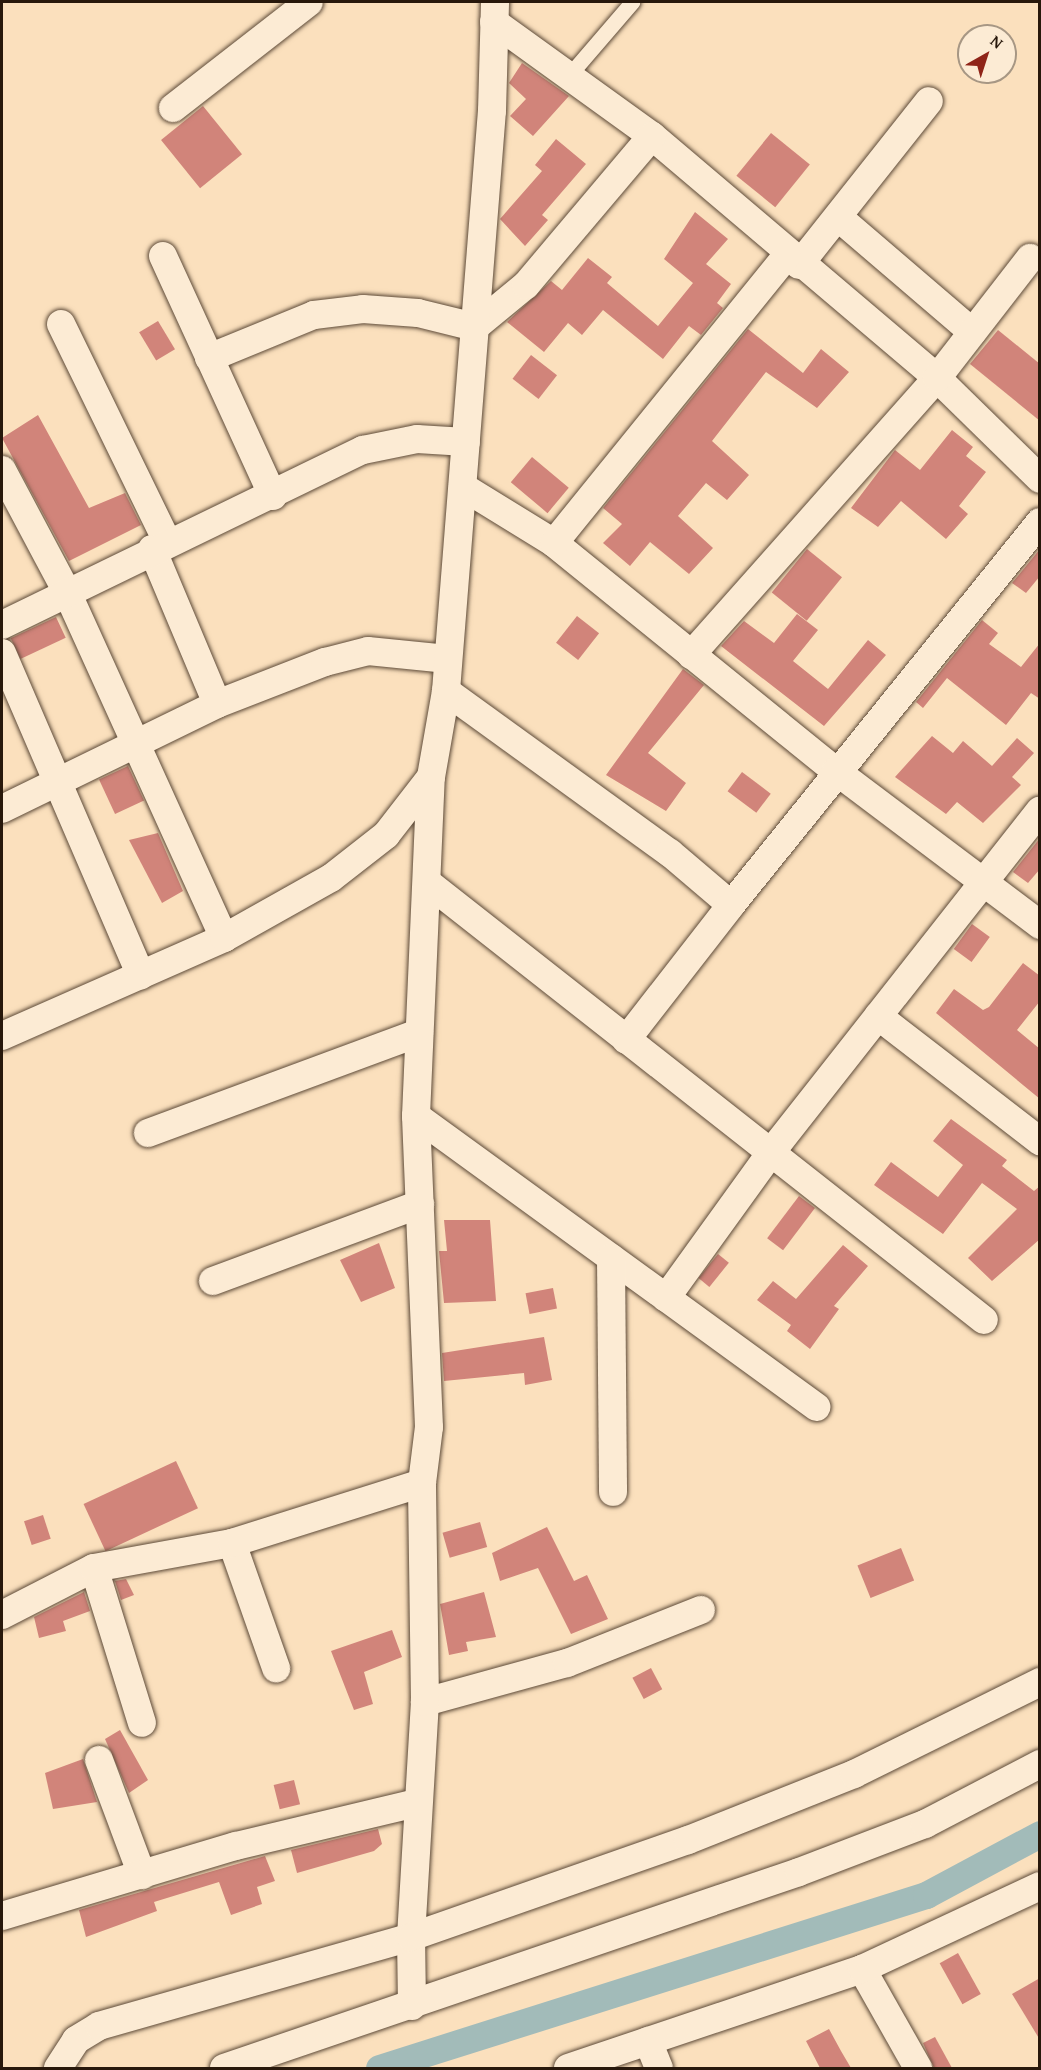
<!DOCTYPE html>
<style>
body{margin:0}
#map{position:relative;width:1041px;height:2070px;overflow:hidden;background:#fbe0bd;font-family:"Gentium Book Plus",serif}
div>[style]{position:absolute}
.canal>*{height:27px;margin:-13.5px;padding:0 13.5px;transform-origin:13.5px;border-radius:13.5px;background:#a2bbb9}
.building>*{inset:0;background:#d1847a;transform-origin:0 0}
.roads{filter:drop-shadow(0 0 2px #5d4a38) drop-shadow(0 0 2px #5d4a38)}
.service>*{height:15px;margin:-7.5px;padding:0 7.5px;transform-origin:7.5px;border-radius:7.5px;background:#fcebd4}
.minor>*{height:28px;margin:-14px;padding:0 14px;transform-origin:14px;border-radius:14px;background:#fcebd4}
span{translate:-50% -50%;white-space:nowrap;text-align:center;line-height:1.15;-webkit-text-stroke:6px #fcebd4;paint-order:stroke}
.frame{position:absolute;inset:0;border:3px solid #28180b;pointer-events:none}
.north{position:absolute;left:957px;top:24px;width:60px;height:60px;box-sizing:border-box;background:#fcebd4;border:2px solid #a79784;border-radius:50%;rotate:39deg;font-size:16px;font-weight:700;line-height:24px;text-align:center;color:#28180b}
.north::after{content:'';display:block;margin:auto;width:21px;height:27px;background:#8f2418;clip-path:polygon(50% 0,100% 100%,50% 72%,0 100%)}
</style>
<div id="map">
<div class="canal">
<div style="left:379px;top:2068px;width:574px;rotate:-17.55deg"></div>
<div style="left:926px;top:1895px;width:129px;rotate:-28.2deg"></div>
</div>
<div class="building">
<div style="clip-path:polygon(522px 63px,569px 96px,533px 136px,510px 116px,526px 99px,509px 83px)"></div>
<div style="left:203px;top:106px;width:62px;height:54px;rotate:51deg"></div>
<div style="left:771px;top:133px;width:50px;height:55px;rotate:39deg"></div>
<div style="clip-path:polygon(556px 139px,586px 164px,542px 215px,548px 220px,525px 246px,500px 219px,542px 171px,535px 165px)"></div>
<div style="clip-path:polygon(695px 212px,728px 239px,706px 264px,731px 284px,717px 303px,723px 308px,701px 335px,689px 326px,663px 359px,603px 310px,582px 335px,568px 323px,544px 352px,507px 322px,551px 281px,562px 290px,588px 258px,612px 277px,607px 283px,658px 326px,693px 283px,664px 259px)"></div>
<div style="left:158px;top:321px;width:33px;height:22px;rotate:59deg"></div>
<div style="clip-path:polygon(748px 329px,803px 373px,821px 349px,849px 372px,817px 408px,766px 372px,712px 441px,749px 475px,727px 500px,706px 483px,678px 516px,713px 548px,689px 574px,650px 542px,630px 566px,603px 543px,622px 524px,603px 508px)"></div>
<div style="clip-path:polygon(998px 330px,1040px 364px,1040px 421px,970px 364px)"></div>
<div style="left:531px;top:355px;width:33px;height:30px;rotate:38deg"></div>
<div style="clip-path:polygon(38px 415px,89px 508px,125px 493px,141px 525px,69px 561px,2px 438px)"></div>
<div style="clip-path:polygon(952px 430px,973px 447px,966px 456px,986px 472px,959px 506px,968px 514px,946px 539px,901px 501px,878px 527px,851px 508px,895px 450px,920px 470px)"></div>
<div style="left:532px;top:457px;width:48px;height:33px;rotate:40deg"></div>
<div style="left:807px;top:549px;width:45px;height:56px;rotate:39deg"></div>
<div style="clip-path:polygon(1040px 549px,1040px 576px,1026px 593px,1012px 583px)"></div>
<div style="clip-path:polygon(797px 614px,818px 630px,793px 661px,828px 689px,868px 640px,886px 655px,824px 726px,721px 646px,744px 621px,774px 643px)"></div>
<div style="left:577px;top:616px;width:28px;height:34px;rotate:38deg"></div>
<div style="left:56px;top:617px;width:23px;height:50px;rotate:65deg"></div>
<div style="clip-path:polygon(982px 620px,998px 633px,989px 644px,1021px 667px,1040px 643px,1040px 699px,1031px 693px,1006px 725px,947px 678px,923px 708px,916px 702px)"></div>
<div style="clip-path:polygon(683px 669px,704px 685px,648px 753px,686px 783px,666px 811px,606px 775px)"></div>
<div style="clip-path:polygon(932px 736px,953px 753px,963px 741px,992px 766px,1017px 738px,1034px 753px,1012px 777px,1021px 785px,983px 823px,957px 802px,946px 814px,895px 777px)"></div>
<div style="left:128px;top:766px;width:38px;height:32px;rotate:65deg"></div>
<div style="left:742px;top:772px;width:36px;height:24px;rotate:37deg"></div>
<div style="clip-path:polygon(158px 833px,183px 891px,162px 903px,129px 840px)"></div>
<div style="clip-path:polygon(1040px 838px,1040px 869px,1028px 883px,1013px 872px)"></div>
<div style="left:972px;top:924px;width:22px;height:31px;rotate:36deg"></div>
<div style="clip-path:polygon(1023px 963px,1040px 976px,1040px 1001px,1017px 1030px,1040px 1049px,1040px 1099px,936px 1013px,954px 989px,983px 1010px,989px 1007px)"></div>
<div style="clip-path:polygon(951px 1119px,1007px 1160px,1002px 1166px,1034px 1191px,1040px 1186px,1040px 1239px,992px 1281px,968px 1258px,1017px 1209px,982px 1183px,943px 1234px,874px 1185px,891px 1162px,938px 1197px,963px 1165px,933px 1141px)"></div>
<div style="left:799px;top:1196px;width:20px;height:53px;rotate:37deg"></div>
<div style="clip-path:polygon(444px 1220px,490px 1220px,496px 1301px,444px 1303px,439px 1251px,447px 1251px)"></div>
<div style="clip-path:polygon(379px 1243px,395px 1288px,361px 1302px,340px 1260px)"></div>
<div style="clip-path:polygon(843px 1245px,868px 1266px,834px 1306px,839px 1309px,810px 1349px,787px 1331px,791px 1325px,757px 1300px,773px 1281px,796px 1299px)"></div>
<div style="left:718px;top:1254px;width:14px;height:31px;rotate:39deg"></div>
<div style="left:553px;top:1288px;width:21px;height:28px;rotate:79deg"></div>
<div style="clip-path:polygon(544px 1337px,552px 1380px,525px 1385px,524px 1373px,444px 1381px,442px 1353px)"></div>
<div style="left:176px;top:1461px;width:52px;height:102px;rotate:65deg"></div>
<div style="left:43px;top:1515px;width:25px;height:20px;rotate:72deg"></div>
<div style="left:480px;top:1522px;width:26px;height:39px;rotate:74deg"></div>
<div style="clip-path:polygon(547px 1527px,574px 1581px,587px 1575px,608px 1619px,571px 1634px,538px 1568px,500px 1581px,492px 1553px)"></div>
<div style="left:901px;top:1548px;width:35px;height:47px;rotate:68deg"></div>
<div style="clip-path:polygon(126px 1579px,134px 1595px,121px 1600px,115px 1581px)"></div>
<div style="clip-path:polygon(84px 1592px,90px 1611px,63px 1621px,66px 1631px,39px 1638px,34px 1617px)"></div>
<div style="clip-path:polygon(484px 1592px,496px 1637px,466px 1642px,468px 1651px,449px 1655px,440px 1604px)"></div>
<div style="clip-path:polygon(392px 1630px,402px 1657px,364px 1672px,373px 1704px,354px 1710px,331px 1651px)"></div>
<div style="left:651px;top:1668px;width:24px;height:21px;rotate:62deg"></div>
<div style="clip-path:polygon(120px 1730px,148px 1780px,129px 1793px,105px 1739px)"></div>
<div style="clip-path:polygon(83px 1759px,97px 1802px,53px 1809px,45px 1773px)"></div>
<div style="left:294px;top:1780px;width:25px;height:21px;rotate:76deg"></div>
<div style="clip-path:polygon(378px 1829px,382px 1844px,374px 1851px,297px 1873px,291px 1850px)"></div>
<div style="clip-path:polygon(265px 1856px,275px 1881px,257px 1887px,262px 1904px,231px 1915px,219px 1882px,154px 1902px,157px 1911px,86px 1937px,79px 1910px)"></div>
<div style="left:958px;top:1953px;width:47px;height:21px;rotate:61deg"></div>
<div style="clip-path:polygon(1040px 1978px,1040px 2040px,1012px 1994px)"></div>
<div style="clip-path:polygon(829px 2029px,841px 2051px,851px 2068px,820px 2068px,806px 2041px)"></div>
<div style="clip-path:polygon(935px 2037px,952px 2068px,934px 2068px,923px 2043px)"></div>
</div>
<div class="roads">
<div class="service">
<div style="left:571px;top:73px;width:94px;rotate:-49.3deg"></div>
</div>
<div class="minor">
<div style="left:494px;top:22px;width:195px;rotate:35.8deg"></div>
<div style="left:652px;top:136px;width:374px;rotate:40.3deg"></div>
<div style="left:937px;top:378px;width:144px;rotate:44.4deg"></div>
<div style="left:173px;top:108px;width:172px;rotate:-37.9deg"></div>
<div style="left:838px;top:217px;width:177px;rotate:40.6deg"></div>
<div style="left:163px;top:256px;width:264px;rotate:65.4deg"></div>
<div style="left:799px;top:265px;width:209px;rotate:-51.6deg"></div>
<div style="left:61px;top:324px;width:244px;rotate:64deg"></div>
<div style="left:209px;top:358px;width:113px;rotate:-22.3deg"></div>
<div style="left:314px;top:315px;width:49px;rotate:-7deg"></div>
<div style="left:363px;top:309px;width:55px;rotate:4.2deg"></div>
<div style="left:418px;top:313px;width:59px;rotate:13.8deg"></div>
<div style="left:475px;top:327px;width:66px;rotate:-39.5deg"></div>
<div style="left:526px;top:285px;width:195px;rotate:-49.8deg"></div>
<div style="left:2px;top:470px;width:138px;rotate:62deg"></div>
<div style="left:67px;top:592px;width:380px;rotate:65.6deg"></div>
<div style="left:463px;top:487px;width:107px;rotate:31.6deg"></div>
<div style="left:554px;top:543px;width:363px;rotate:39deg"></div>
<div style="left:836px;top:771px;width:256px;rotate:37deg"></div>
<div style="left:554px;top:543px;width:370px;rotate:-51deg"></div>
<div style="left:152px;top:549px;width:168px;rotate:67.2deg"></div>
<div style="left:2px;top:625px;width:401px;rotate:-25.9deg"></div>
<div style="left:363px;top:450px;width:55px;rotate:-11.5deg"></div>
<div style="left:417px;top:439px;width:49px;rotate:3.5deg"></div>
<div style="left:2px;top:653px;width:351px;rotate:66.7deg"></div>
<div style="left:691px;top:655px;width:370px;rotate:-48.4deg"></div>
<div style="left:937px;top:378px;width:152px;rotate:-52.2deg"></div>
<div style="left:446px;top:691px;width:276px;rotate:35.9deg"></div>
<div style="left:670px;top:853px;width:80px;rotate:40.4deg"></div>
<div style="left:731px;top:905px;width:492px;rotate:-51.1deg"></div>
<div style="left:2px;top:809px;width:239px;rotate:-26deg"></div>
<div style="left:217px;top:704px;width:116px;rotate:-21.3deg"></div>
<div style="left:325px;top:662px;width:44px;rotate:-14.3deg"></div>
<div style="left:368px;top:651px;width:80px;rotate:5.7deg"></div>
<div style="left:428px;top:883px;width:707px;rotate:38.17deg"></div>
<div style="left:878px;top:1016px;width:205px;rotate:37.7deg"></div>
<div style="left:2px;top:1036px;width:243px;rotate:-23.8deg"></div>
<div style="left:224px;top:938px;width:123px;rotate:-29.3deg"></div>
<div style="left:331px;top:878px;width:70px;rotate:-38deg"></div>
<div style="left:386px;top:835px;width:73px;rotate:-52.2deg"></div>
<div style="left:431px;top:777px;width:87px;rotate:-80.1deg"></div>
<div style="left:446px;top:691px;width:582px;rotate:-85.47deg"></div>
<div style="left:492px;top:111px;width:109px;rotate:-88.4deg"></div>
<div style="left:626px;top:1040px;width:171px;rotate:-52.1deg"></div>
<div style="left:416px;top:1116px;width:495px;rotate:36deg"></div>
<div style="left:148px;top:1133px;width:289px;rotate:-20.3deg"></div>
<div style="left:611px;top:1258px;width:234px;rotate:89.5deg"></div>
<div style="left:213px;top:1281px;width:221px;rotate:-20.4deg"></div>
<div style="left:666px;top:1298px;width:181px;rotate:-54.2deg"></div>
<div style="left:772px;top:1151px;width:433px;rotate:-51.8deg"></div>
<div style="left:232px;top:1543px;width:133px;rotate:70.6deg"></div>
<div style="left:94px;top:1568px;width:162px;rotate:72.8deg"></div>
<div style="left:2px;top:1615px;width:103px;rotate:-27.1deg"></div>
<div style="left:94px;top:1568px;width:140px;rotate:-10.3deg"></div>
<div style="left:232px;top:1543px;width:199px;rotate:-17.5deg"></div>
<div style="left:425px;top:1702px;width:147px;rotate:-15.4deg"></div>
<div style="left:567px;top:1663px;width:144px;rotate:-21.6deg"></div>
<div style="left:99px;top:1760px;width:123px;rotate:69.5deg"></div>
<div style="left:2px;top:1916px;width:244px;rotate:-16.7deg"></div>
<div style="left:236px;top:1846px;width:186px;rotate:-13.4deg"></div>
<div style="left:862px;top:1969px;width:114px;rotate:60.5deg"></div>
<div style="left:412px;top:2006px;width:69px;rotate:-90.8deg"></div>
<div style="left:411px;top:1937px;width:235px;rotate:-86.6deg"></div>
<div style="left:425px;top:1702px;width:219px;rotate:-90.8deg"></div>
<div style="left:422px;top:1483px;width:56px;rotate:-82.9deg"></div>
<div style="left:429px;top:1427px;width:311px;rotate:-92.4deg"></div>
<div style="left:416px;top:1116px;width:339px;rotate:-87.5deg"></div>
<div style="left:648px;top:2041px;width:29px;rotate:68deg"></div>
<div style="left:58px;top:2068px;width:33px;rotate:-57deg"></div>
<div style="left:76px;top:2040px;width:27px;rotate:-31deg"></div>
<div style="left:99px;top:2026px;width:324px;rotate:-15.9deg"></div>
<div style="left:411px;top:1937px;width:293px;rotate:-19.3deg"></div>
<div style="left:688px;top:1840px;width:179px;rotate:-21.7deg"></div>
<div style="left:854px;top:1774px;width:208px;rotate:-26.3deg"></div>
<div style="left:224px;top:2068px;width:607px;rotate:-18.82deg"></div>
<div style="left:799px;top:1872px;width:135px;rotate:-20.9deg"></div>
<div style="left:925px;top:1824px;width:130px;rotate:-27.6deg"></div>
<div style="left:568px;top:2068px;width:310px;rotate:-18.6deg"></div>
<div style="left:862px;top:1969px;width:196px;rotate:-25deg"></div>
</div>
</div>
<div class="frame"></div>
<div class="north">N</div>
</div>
